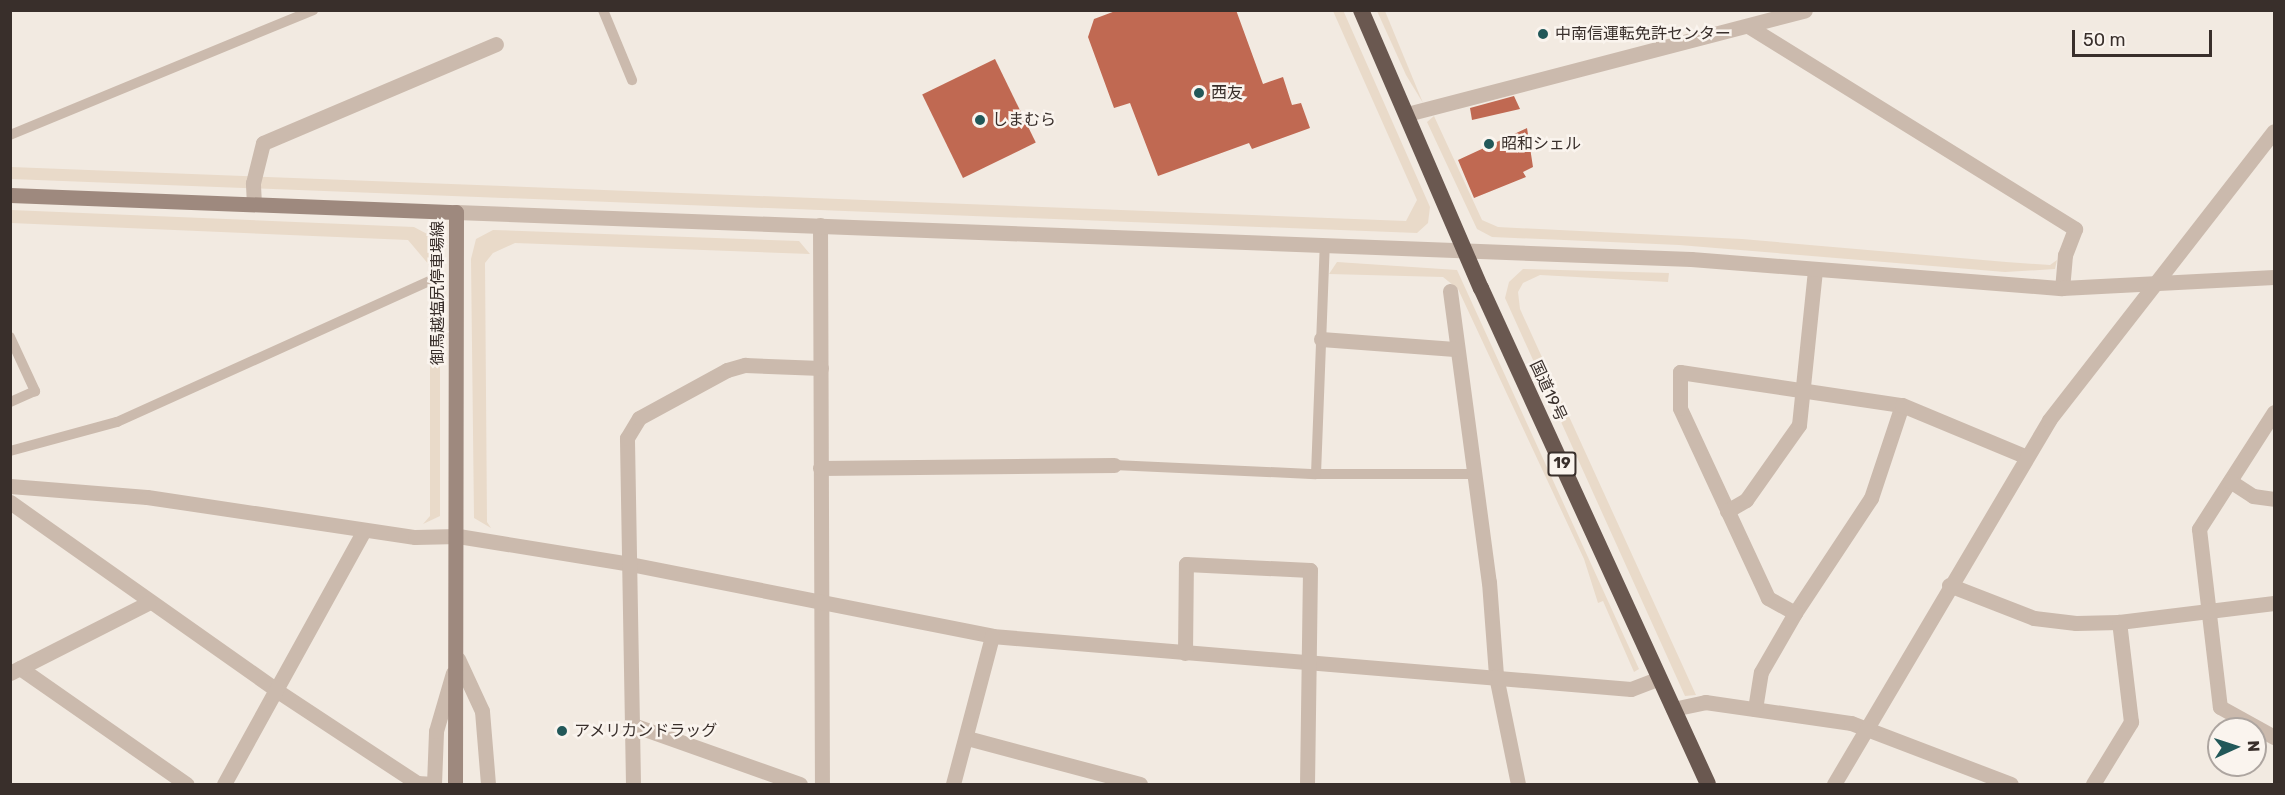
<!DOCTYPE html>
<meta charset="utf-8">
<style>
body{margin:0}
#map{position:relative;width:2285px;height:795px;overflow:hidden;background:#f2eae1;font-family:Rubik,"Noto Sans JP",sans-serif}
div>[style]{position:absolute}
.plaza>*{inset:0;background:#e9dac9}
.building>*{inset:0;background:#c06952;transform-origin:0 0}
.service>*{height:10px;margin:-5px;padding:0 5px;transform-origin:5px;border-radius:5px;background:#cbbaad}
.minor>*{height:15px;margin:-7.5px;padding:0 7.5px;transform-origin:7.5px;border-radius:7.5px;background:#cbbaad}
.tertiary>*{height:15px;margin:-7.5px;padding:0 7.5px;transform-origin:7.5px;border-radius:7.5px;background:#cbbaad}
.secondary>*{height:15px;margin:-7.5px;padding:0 7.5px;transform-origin:7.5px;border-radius:7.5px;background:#9e897e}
.trunk>*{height:16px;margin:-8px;padding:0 8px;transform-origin:8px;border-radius:8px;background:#6a5850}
.dots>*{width:16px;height:16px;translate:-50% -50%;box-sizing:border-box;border:3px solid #faf4ee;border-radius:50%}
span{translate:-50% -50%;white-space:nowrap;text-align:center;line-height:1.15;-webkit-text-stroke:5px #faf4ee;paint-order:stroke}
.shield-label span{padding:2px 4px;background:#faf4ee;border:2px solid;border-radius:4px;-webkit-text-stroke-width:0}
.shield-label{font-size:15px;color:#392f2b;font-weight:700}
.poi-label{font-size:16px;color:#392f2b}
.left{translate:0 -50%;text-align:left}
.street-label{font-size:16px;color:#392f2b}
.frame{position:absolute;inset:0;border:12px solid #392f2b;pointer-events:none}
.north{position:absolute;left:2207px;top:717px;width:60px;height:60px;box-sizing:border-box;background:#faf4ee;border:2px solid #ada5a0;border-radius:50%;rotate:87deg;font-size:16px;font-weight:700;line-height:24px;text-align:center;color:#392f2b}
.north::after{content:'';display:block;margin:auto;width:21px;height:27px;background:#225859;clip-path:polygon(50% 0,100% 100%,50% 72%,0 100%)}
.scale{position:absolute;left:2072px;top:30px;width:140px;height:27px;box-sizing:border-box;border:3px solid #392f2b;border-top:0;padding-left:8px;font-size:18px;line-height:21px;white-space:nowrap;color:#392f2b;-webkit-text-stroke:4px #faf4ee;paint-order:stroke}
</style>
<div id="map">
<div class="plaza">
<div style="clip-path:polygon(1343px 10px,1430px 207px,1428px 223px,1417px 233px,11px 179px,11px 167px,1406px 221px,1417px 200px,1333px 11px)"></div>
<div style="clip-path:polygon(1377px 11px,1385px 11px,1423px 103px,1406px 75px)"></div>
<div style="clip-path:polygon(1434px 116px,1482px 220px,1498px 227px,1742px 239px,2006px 262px,2050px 265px,2057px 260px,2055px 269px,2005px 272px,1679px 245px,1492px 237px,1477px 229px,1427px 122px)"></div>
<div style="clip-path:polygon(11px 210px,414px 227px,429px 235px,440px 255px,440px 516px,423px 524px,430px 516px,430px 266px,408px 240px,11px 223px)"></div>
<div style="clip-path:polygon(493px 230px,799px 241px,810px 254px,515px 243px,493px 253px,485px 263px,487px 522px,491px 528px,474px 518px,471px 259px,476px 239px)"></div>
<div style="clip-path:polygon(1337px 262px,1457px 270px,1639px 669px,1634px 672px,1603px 601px,1598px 603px,1584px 559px,1458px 289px,1443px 277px,1329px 274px)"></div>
<div style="clip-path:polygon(1523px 269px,1669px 273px,1668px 282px,1540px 275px,1523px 283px,1518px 292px,1520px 309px,1696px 695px,1685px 696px,1505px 298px,1509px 282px)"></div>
</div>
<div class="building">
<div style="clip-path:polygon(1118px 10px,1236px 10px,1263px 84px,1283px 77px,1292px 105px,1301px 103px,1310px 128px,1252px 149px,1249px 143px,1158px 176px,1130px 103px,1114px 108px,1088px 37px,1094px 19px)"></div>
<div style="left:995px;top:59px;width:93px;height:81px;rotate:64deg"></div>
<div style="clip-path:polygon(1514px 96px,1520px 109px,1472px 120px,1470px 108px)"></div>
<div style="clip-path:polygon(1527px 128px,1533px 167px,1523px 172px,1526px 177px,1474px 198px,1458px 160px)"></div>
</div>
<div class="service">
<div style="left:603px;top:10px;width:76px;rotate:67.5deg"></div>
<div style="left:10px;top:135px;width:328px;rotate:-22.4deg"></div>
<div style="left:10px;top:337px;width:60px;rotate:65.2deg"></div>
<div style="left:35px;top:391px;width:27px;rotate:156deg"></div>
<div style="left:10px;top:451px;width:111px;rotate:-15.2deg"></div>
<div style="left:117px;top:422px;width:350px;rotate:-24.3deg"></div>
<div style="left:1114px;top:465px;width:202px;rotate:2.6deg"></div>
<div style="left:1316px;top:474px;width:158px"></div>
<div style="left:1316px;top:474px;width:230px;rotate:-87.8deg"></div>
</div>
<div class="minor">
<div style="left:1748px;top:26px;width:385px;rotate:31.8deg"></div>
<div style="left:2075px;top:229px;width:28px;rotate:111deg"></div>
<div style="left:2065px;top:255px;width:33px;rotate:95deg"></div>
<div style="left:1407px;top:114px;width:411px;rotate:-14.6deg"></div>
<div style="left:254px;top:204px;width:21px;rotate:-93deg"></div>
<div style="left:253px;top:183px;width:41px;rotate:-76deg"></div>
<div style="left:263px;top:143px;width:253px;rotate:-23deg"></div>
<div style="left:820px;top:225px;width:559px;rotate:89.8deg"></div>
<div style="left:1450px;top:291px;width:294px;rotate:82.4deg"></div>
<div style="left:1489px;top:582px;width:94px;rotate:85.7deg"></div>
<div style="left:1496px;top:676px;width:110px;rotate:78.5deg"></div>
<div style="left:1321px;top:339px;width:134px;rotate:4.3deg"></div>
<div style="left:1902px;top:405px;width:98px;rotate:108.4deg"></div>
<div style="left:1871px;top:498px;width:138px;rotate:123.5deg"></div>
<div style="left:1795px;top:613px;width:31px;rotate:-151deg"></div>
<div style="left:1768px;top:598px;width:209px;rotate:-114.9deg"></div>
<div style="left:1680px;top:408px;width:36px;rotate:-90deg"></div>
<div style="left:1680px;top:372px;width:224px;rotate:8.5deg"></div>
<div style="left:1902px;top:405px;width:135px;rotate:22.6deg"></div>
<div style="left:2274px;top:412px;width:139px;rotate:122.7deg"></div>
<div style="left:2199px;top:529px;width:179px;rotate:83.3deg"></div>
<div style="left:2220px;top:707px;width:62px;rotate:29.1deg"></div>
<div style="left:820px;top:468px;width:294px;rotate:-0.6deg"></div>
<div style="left:2230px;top:481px;width:27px;rotate:33deg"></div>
<div style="left:2253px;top:496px;width:21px;rotate:8deg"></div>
<div style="left:10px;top:486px;width:137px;rotate:4.6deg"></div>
<div style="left:147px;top:497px;width:271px;rotate:8.5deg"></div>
<div style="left:415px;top:537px;width:43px;rotate:-1.3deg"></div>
<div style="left:458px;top:536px;width:174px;rotate:9.2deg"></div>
<div style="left:630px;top:564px;width:369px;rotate:11.2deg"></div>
<div style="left:992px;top:636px;width:641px;rotate:4.74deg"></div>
<div style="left:1631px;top:689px;width:30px;rotate:-21deg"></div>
<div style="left:10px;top:502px;width:329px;rotate:35.2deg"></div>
<div style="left:279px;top:692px;width:165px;rotate:33.4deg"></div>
<div style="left:417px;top:783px;width:17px;rotate:3deg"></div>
<div style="left:1727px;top:511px;width:22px;rotate:-30deg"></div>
<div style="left:1746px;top:500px;width:92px;rotate:-54.8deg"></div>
<div style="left:1799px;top:425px;width:156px;rotate:-84.1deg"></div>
<div style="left:1185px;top:653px;width:89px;rotate:-89.4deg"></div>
<div style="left:1186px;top:564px;width:124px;rotate:2.8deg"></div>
<div style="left:1310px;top:570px;width:214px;rotate:90.8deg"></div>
<div style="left:458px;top:659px;width:57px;rotate:65.2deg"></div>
<div style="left:482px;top:711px;width:73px;rotate:85.3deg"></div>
<div style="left:20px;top:668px;width:203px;rotate:34.9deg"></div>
<div style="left:10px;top:673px;width:155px;rotate:-26.9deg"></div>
<div style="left:1673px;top:709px;width:33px;rotate:-12deg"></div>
<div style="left:1705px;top:702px;width:148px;rotate:8.2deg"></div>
<div style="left:1851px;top:723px;width:171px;rotate:20.9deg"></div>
<div style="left:1755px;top:709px;width:37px;rotate:-81deg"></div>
<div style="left:1761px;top:672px;width:68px;rotate:-60deg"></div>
<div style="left:633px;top:725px;width:177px;rotate:19.5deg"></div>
<div style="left:967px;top:738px;width:179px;rotate:14.9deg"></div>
<div style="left:224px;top:784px;width:290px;rotate:-61.1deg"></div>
<div style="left:434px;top:784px;width:53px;rotate:-87.8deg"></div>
<div style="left:436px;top:731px;width:60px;rotate:-73.7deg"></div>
<div style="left:633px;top:784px;width:346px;rotate:-91deg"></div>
<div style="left:627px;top:438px;width:23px;rotate:-59deg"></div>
<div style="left:639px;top:418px;width:100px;rotate:-28.6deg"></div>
<div style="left:727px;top:370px;width:19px;rotate:-16deg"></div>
<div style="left:745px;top:365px;width:76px;rotate:2.3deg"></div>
<div style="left:953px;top:784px;width:153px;rotate:-75.2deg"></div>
<div style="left:2093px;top:784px;width:73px;rotate:-58.5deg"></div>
<div style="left:2131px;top:722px;width:101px;rotate:-96.8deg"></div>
</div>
<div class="tertiary">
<div style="left:456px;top:212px;width:1236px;rotate:2.18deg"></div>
<div style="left:1691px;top:259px;width:372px;rotate:4.5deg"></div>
<div style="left:2062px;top:288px;width:212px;rotate:-3deg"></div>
<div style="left:1949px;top:585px;width:91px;rotate:21.2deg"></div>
<div style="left:2034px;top:618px;width:42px;rotate:6.8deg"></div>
<div style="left:2076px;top:623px;width:43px;rotate:-1.3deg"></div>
<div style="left:2119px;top:622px;width:156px;rotate:-7deg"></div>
<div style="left:1834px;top:784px;width:423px;rotate:-59.4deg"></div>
<div style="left:2049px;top:420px;width:366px;rotate:-52.1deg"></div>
</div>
<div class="secondary">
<div style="left:10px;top:195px;width:446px;rotate:2.2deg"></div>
<div style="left:456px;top:212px;width:572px;rotate:90.1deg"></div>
</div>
<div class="trunk">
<div style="left:1361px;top:10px;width:303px;rotate:66.7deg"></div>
<div style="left:1481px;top:288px;width:545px;rotate:65.41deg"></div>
</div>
<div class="dots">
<div style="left:1543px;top:34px;background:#225859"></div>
<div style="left:1199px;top:93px;background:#225859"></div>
<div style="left:980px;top:120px;background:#225859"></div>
<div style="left:1489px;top:144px;background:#225859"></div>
<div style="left:562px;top:731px;background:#225859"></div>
</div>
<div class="shield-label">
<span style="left:1562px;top:464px">19</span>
</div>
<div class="poi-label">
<span class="left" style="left:1555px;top:34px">中南信運転免許センター</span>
<span class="left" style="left:1211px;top:93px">西友</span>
<span class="left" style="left:992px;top:120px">しまむら</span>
<span class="left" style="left:1501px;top:144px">昭和シェル</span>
<span class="left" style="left:574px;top:731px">アメリカンドラッグ</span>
</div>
<div class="street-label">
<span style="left:438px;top:293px;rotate:-90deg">御馬越塩尻停車場線</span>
<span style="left:1548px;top:391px;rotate:65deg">国道19号</span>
</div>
<div class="frame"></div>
<div class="north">N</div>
<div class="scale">50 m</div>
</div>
